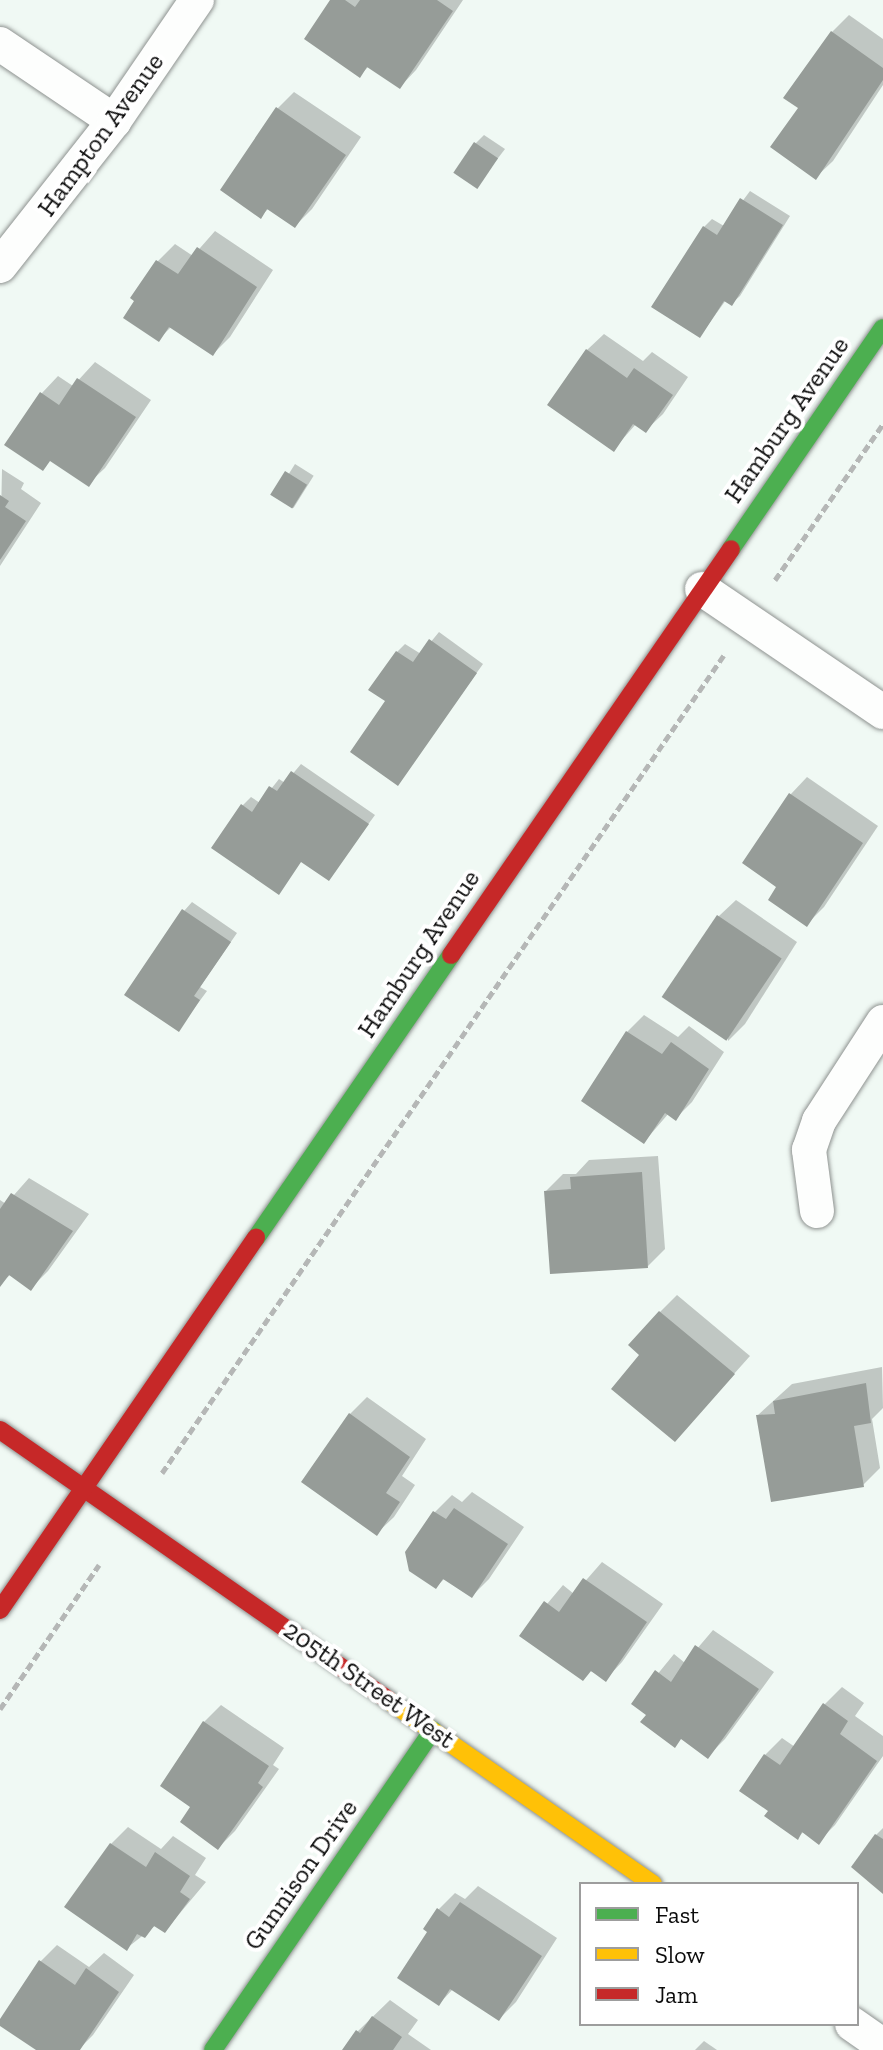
<!DOCTYPE html>
<style>
body{margin:0}
#map{position:relative;width:883px;height:2050px;overflow:hidden;background:#f0f9f4;font-family:"Zilla Slab",serif}
div>[style]{position:absolute}
.shadow>*{inset:0;background:#0003;transform-origin:0 0}
.building>*{inset:0;background:#969c98;transform-origin:0 0}
.path>*{height:5px;margin-top:-2.5px;transform-origin:0;background:repeating-linear-gradient(90deg,#b5b7b6 0 8px,transparent 0 12px)}
.roads{filter:drop-shadow(0 0 2px #8e9290) drop-shadow(0 0 2px #8e9290)}
.street>*{height:34px;margin:-17px;padding:0 17px;transform-origin:17px;border-radius:17px;background:#fdfefd}
.fast>*{height:18px;margin:-9px;padding:0 9px;transform-origin:9px;border-radius:9px;background:#4caf50}
.slow>*{height:18px;margin:-9px;padding:0 9px;transform-origin:9px;border-radius:9px;background:#ffc107}
.jam>*{height:18px;margin:-9px;padding:0 9px;transform-origin:9px;border-radius:9px;background:#c62828}
span{translate:-50% -50%;white-space:nowrap;text-align:center;line-height:1.15;-webkit-text-stroke:8px #fff;paint-order:stroke}
.street-label{font-size:26px;color:#0b0b0b}
.legend{position:absolute;left:579px;top:1882px;width:280px;height:144px;box-sizing:border-box;background:#fff;border:2px solid #9d9d9d;margin:0;padding:10px 14px;list-style:none;font-size:24px;color:#0b0b0b}
.legend li{display:flex;align-items:center;gap:16px;height:40px}
.legend b{width:40px;border:2px solid #9d9d9d}
</style>
<div id="map">
<div class="shadow">
<div style="clip-path:polygon(332px 0,463px 0,416px 70px,400px 87px,369px 66px,360px 75px)"></div>
<div style="clip-path:polygon(849px 15px,883px 39px,883px 85px,833px 161px,816px 177px,800px 108px,832px 32px)"></div>
<div style="clip-path:polygon(294px 92px,361px 137px,312px 209px,295px 226px,269px 208px,260px 217px,278px 108px)"></div>
<div style="clip-path:polygon(484px 135px,505px 149px,476px 187px,476px 143px)"></div>
<div style="clip-path:polygon(750px 191px,790px 216px,740px 296px,731px 304px,726px 300px,700px 336px,704px 227px,712px 219px,724px 226px)"></div>
<div style="clip-path:polygon(215px 231px,273px 270px,230px 337px,213px 354px,172px 326px,159px 339px,132px 298px,158px 261px,175px 244px,193px 256px)"></div>
<div style="clip-path:polygon(604px 334px,643px 361px,652px 352px,688px 377px,663px 414px,646px 430px,636px 424px,614px 449px,587px 350px)"></div>
<div style="clip-path:polygon(95px 362px,151px 400px,105px 468px,88px 484px,51px 459px,7px 445px,42px 393px,58px 376px,73px 386px)"></div>
<div style="left:295px;top:464px;width:22px;height:38px;rotate:32deg"></div>
<div style="clip-path:polygon(2px 469px,24px 483px,21px 489px,41px 503px,0 566px)"></div>
<div style="clip-path:polygon(439px 632px,483px 664px,398px 783px,388px 701px,397px 652px,405px 644px,421px 654px)"></div>
<div style="clip-path:polygon(301px 764px,375px 815px,329px 878px,302px 860px,278px 892px,242px 806px,251px 797px,260px 803px,279px 779px,285px 783px)"></div>
<div style="clip-path:polygon(807px 777px,878px 826px,824px 907px,807px 924px,779px 887px,791px 794px)"></div>
<div style="clip-path:polygon(736px 900px,797px 942px,745px 1024px,728px 1041px,719px 916px)"></div>
<div style="clip-path:polygon(192px 902px,237px 933px,200px 987px,207px 991px,179px 1029px,184px 911px)"></div>
<div style="clip-path:polygon(644px 1015px,678px 1037px,689px 1026px,724px 1052px,692px 1102px,675px 1119px,669px 1113px,644px 1142px,627px 1032px)"></div>
<div style="clip-path:polygon(658px 1156px,665px 1249px,648px 1266px,546px 1191px,563px 1174px,576px 1174px,589px 1160px)"></div>
<div style="clip-path:polygon(29px 1178px,89px 1214px,48px 1271px,31px 1288px,11px 1274px,0 1284px,0 1200px,6px 1204px)"></div>
<div style="clip-path:polygon(677px 1295px,750px 1356px,675px 1440px,642px 1355px,660px 1312px)"></div>
<div style="clip-path:polygon(882px 1367px,883px 1408px,872px 1419px,880px 1468px,863px 1485px,758px 1415px,792px 1384px)"></div>
<div style="clip-path:polygon(367px 1397px,426px 1439px,402px 1476px,415px 1485px,394px 1517px,377px 1533px,350px 1414px)"></div>
<div style="clip-path:polygon(472px 1492px,524px 1527px,489px 1579px,472px 1596px,445px 1578px,436px 1587px,407px 1553px,435px 1512px,452px 1495px,462px 1502px)"></div>
<div style="clip-path:polygon(602px 1562px,663px 1604px,622px 1662px,606px 1679px,521px 1635px,563px 1585px,574px 1594px)"></div>
<div style="clip-path:polygon(713px 1630px,774px 1672px,725px 1739px,708px 1756px,634px 1703px,674px 1654px,685px 1663px)"></div>
<div style="clip-path:polygon(842px 1687px,864px 1703px,855px 1716px,883px 1736px,883px 1756px,835px 1825px,818px 1842px,804px 1831px,798px 1838px,770px 1811px,765px 1755px,782px 1738px,795px 1747px,825px 1704px)"></div>
<div style="clip-path:polygon(221px 1705px,284px 1748px,273px 1765px,279px 1769px,235px 1831px,218px 1848px,193px 1807px,204px 1722px)"></div>
<div style="clip-path:polygon(128px 1827px,161px 1849px,173px 1836px,206px 1858px,195px 1875px,206px 1882px,165px 1931px,156px 1925px,127px 1948px,67px 1907px,111px 1844px)"></div>
<div style="clip-path:polygon(883px 1828px,883px 1892px,876px 1835px)"></div>
<div style="clip-path:polygon(478px 1886px,557px 1938px,516px 2002px,499px 2019px,453px 1989px,439px 2004px,430px 1931px,438px 1910px,455px 1893px,465px 1899px)"></div>
<div style="clip-path:polygon(57px 1945px,89px 1967px,104px 1953px,134px 1975px,93px 2035px,78px 2050px,40px 2050px,0 2024px,40px 1962px)"></div>
<div style="clip-path:polygon(390px 2000px,418px 2020px,408px 2034px,431px 2050px,344px 2050px,357px 2032px)"></div>
<div style="clip-path:polygon(704px 2041px,717px 2050px,695px 2050px)"></div>
</div>
<div class="building">
<div style="clip-path:polygon(330px 0,345px 0,355px 7px,360px 0,437px 0,453px 11px,400px 89px,367px 67px,360px 78px,304px 39px)"></div>
<div style="clip-path:polygon(831px 31px,883px 68px,883px 80px,816px 180px,770px 147px,798px 108px,783px 98px)"></div>
<div style="clip-path:polygon(276px 107px,346px 155px,295px 228px,267px 209px,261px 219px,220px 190px)"></div>
<div style="left:474px;top:142px;width:29px;height:37px;rotate:34deg"></div>
<div style="clip-path:polygon(740px 198px,783px 225px,732px 306px,724px 301px,700px 338px,651px 307px,703px 226px,717px 235px)"></div>
<div style="clip-path:polygon(197px 247px,257px 287px,213px 356px,169px 327px,159px 342px,123px 318px,134px 301px,130px 298px,156px 260px,178px 274px)"></div>
<div style="clip-path:polygon(586px 349px,627px 378px,634px 368px,673px 395px,646px 433px,633px 424px,614px 452px,547px 405px)"></div>
<div style="clip-path:polygon(77px 378px,136px 417px,89px 487px,50px 461px,43px 471px,4px 445px,40px 392px,59px 405px)"></div>
<div style="left:285px;top:471px;width:26px;height:28px;rotate:32deg"></div>
<div style="clip-path:polygon(0 495px,9px 501px,5px 507px,26px 521px,0 560px)"></div>
<div style="clip-path:polygon(429px 639px,477px 673px,398px 786px,350px 752px,385px 701px,368px 690px,396px 651px,413px 662px)"></div>
<div style="clip-path:polygon(291px 771px,369px 824px,329px 881px,301px 862px,279px 895px,211px 848px,241px 804px,252px 812px,269px 786px,277px 791px)"></div>
<div style="clip-path:polygon(789px 793px,863px 843px,807px 927px,768px 900px,776px 887px,742px 863px)"></div>
<div style="clip-path:polygon(182px 909px,231px 942px,194px 996px,200px 1000px,179px 1032px,124px 995px)"></div>
<div style="left:717px;top:915px;width:78px;height:99px;rotate:34deg"></div>
<div style="clip-path:polygon(626px 1031px,662px 1054px,671px 1042px,709px 1069px,676px 1121px,665px 1113px,644px 1144px,581px 1101px)"></div>
<div style="clip-path:polygon(642px 1172px,648px 1268px,550px 1274px,544px 1191px,571px 1189px,570px 1177px)"></div>
<div style="clip-path:polygon(11px 1193px,73px 1231px,31px 1291px,9px 1275px,0 1287px,0 1209px)"></div>
<div style="clip-path:polygon(659px 1311px,735px 1374px,675px 1442px,611px 1389px,639px 1355px,628px 1345px)"></div>
<div style="clip-path:polygon(866px 1383px,871px 1423px,854px 1426px,864px 1487px,771px 1502px,756px 1415px,775px 1414px,773px 1401px)"></div>
<div style="clip-path:polygon(349px 1413px,410px 1457px,386px 1493px,400px 1502px,377px 1536px,301px 1482px)"></div>
<div style="clip-path:polygon(454px 1508px,508px 1544px,472px 1598px,443px 1579px,436px 1589px,409px 1571px,405px 1552px,433px 1511px,446px 1519px)"></div>
<div style="clip-path:polygon(583px 1578px,647px 1622px,606px 1682px,591px 1671px,583px 1681px,519px 1636px,544px 1601px,559px 1612px)"></div>
<div style="clip-path:polygon(695px 1645px,759px 1689px,708px 1759px,681px 1739px,675px 1748px,640px 1722px,646px 1715px,631px 1704px,655px 1670px,671px 1682px)"></div>
<div style="clip-path:polygon(823px 1703px,848px 1721px,840px 1734px,877px 1761px,819px 1845px,802px 1832px,798px 1840px,764px 1816px,768px 1811px,739px 1791px,764px 1754px,780px 1765px)"></div>
<div style="clip-path:polygon(203px 1721px,269px 1766px,258px 1783px,263px 1787px,218px 1850px,180px 1822px,190px 1807px,160px 1786px)"></div>
<div style="clip-path:polygon(875px 1834px,883px 1839px,883px 1894px,851px 1867px)"></div>
<div style="clip-path:polygon(110px 1843px,146px 1867px,155px 1852px,190px 1876px,180px 1892px,190px 1899px,165px 1933px,154px 1926px,145px 1938px,137px 1934px,127px 1951px,64px 1907px)"></div>
<div style="clip-path:polygon(460px 1902px,542px 1956px,499px 2021px,450px 1989px,439px 2006px,397px 1978px,427px 1932px,423px 1929px,437px 1908px,449px 1917px)"></div>
<div style="clip-path:polygon(39px 1960px,75px 1985px,86px 1968px,119px 1992px,80px 2050px,36px 2050px,0 2026px,0 2019px)"></div>
<div style="clip-path:polygon(372px 2016px,402px 2037px,393px 2050px,342px 2050px,356px 2030px,360px 2033px)"></div>
</div>
<div class="path">
<div style="left:775px;top:580px;width:190px;rotate:-55.3deg"></div>
<div style="left:162px;top:1473px;width:992px;rotate:-55.51deg"></div>
<div style="left:0;top:1709px;width:175px;rotate:-55.5deg"></div>
</div>
<div class="roads">
<div class="street">
<div style="left:0;top:44px;width:138px;rotate:34deg"></div>
<div style="left:0;top:266px;width:184px;rotate:-51.8deg"></div>
<div style="left:114px;top:121px;width:147px;rotate:-55.6deg"></div>
<div style="left:702px;top:589px;width:219px;rotate:34.2deg"></div>
<div style="left:817px;top:1211px;width:62px;rotate:-97.5deg"></div>
<div style="left:809px;top:1150px;width:31px;rotate:-71deg"></div>
<div style="left:819px;top:1121px;width:118px;rotate:-57.1deg"></div>
<div style="left:852px;top:2024px;width:38px;rotate:35deg"></div>
</div>
<div class="fast">
<div style="left:731px;top:549px;width:268px;rotate:-55.5deg"></div>
<div style="left:256px;top:1238px;width:344px;rotate:-55.4deg"></div>
<div style="left:213px;top:2050px;width:388px;rotate:-55.5deg"></div>
</div>
<div class="slow">
<div style="left:388px;top:1700px;width:323px;rotate:34.8deg"></div>
</div>
<div class="jam">
<div style="left:451px;top:955px;width:493px;rotate:-55.4deg"></div>
<div style="left:0;top:1430px;width:473px;rotate:34.8deg"></div>
<div style="left:0;top:1610px;width:452px;rotate:-55.5deg"></div>
</div>
</div>
<div class="street-label">
<span style="left:101px;top:135px;rotate:-54deg">Hampton Avenue</span>
<span style="left:787px;top:420px;rotate:-55deg">Hamburg Avenue</span>
<span style="left:419px;top:954px;rotate:-56deg">Hamburg Avenue</span>
<span style="left:369px;top:1685px;rotate:35deg">205th Street West</span>
<span style="left:301px;top:1875px;rotate:-55deg">Gunnison Drive</span>
</div>
<ul class="legend">
<li><b style="height:10px;background:#4caf50"></b>Fast</li>
<li><b style="height:10px;background:#ffc107"></b>Slow</li>
<li><b style="height:10px;background:#c62828"></b>Jam</li>
</ul>
</div>
